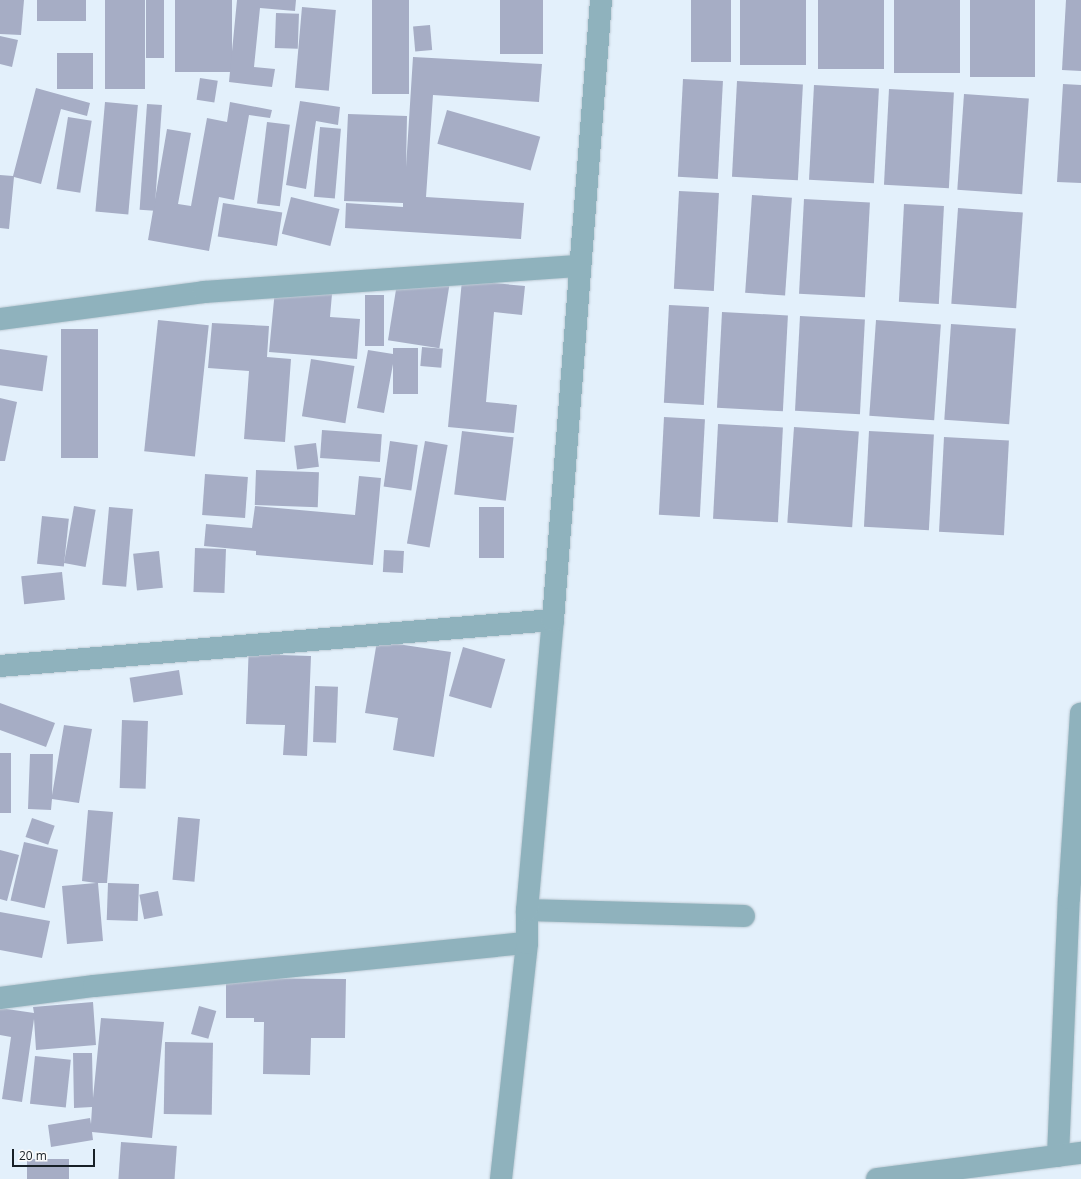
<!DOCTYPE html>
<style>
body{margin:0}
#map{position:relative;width:1081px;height:1179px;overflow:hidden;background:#e3f0fb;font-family:"Open Sans",sans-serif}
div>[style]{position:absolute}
.building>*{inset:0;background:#a6adc5;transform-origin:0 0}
.roads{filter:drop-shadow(0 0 1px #becbd5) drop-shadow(0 0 1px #becbd5)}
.minor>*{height:22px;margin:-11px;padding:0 11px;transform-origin:11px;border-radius:11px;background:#8fb2bd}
span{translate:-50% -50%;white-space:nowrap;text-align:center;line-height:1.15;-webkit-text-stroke:3px #fbfbfb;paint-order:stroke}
.scale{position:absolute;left:12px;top:1149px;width:83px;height:18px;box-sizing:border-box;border:2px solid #182026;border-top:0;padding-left:5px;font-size:12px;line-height:14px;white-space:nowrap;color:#182026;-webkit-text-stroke:3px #fbfbfb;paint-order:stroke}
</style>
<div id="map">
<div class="building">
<div style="clip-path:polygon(0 0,24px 0,21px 35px,0 34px)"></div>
<div style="left:37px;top:0;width:49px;height:21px"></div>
<div style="left:105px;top:0;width:40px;height:89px"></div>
<div style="left:146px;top:0;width:18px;height:58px"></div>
<div style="left:175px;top:0;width:57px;height:72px"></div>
<div style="clip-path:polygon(237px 0,296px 0,295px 11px,260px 8px,254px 67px,275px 69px,272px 87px,229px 82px)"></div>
<div style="left:372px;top:0;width:37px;height:94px"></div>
<div style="left:500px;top:0;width:43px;height:54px"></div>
<div style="left:691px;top:0;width:40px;height:62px"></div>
<div style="left:740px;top:0;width:66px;height:65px"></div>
<div style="left:818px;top:0;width:66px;height:69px"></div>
<div style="left:894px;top:0;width:66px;height:73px"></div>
<div style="left:970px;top:0;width:65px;height:77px"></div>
<div style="clip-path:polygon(1066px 0,1081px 0,1081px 71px,1062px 70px)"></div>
<div style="left:302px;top:7px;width:34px;height:81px;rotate:5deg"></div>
<div style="left:276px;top:13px;width:23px;height:35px;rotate:2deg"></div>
<div style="left:430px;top:25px;width:25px;height:17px;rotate:85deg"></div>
<div style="clip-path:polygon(0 36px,18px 40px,12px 67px,0 64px)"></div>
<div style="left:93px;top:53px;width:36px;height:36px;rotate:90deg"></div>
<div style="clip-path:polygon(413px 57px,542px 64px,539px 102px,433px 95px,426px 197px,524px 203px,521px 239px,345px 228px,346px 203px,403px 207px,403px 203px,344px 201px,348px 114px,407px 116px,406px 167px)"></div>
<div style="left:200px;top:78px;width:18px;height:22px;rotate:9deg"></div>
<div style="left:683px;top:79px;width:40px;height:98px;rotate:3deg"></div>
<div style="left:737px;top:81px;width:66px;height:96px;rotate:3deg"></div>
<div style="clip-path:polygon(1063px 84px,1081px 85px,1081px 183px,1057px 182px)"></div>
<div style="left:814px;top:85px;width:65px;height:95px;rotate:3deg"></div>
<div style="clip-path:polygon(36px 88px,90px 103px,87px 116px,61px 109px,41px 184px,14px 177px,9px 229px,0 228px,0 175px,13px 176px)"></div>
<div style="left:889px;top:89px;width:65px;height:96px;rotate:3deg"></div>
<div style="left:964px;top:94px;width:65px;height:96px;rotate:4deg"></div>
<div style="clip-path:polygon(300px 101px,340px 107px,338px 125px,316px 121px,306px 189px,286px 185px)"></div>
<div style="left:105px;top:102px;width:33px;height:110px;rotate:5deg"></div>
<div style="clip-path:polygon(230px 102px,272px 110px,270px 118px,249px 115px,234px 200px,219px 197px,209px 251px,148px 240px,167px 129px,191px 133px,178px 204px,191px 206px,207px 118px,227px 122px)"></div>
<div style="left:147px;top:104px;width:15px;height:106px;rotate:4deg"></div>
<div style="left:447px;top:110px;width:97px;height:35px;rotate:16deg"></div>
<div style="left:68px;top:117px;width:24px;height:73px;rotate:9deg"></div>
<div style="left:267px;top:122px;width:23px;height:82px;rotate:7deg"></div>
<div style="left:320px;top:127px;width:21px;height:70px;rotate:5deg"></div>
<div style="left:679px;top:191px;width:40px;height:98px;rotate:3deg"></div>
<div style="left:752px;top:195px;width:40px;height:98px;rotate:4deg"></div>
<div style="left:291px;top:197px;width:50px;height:38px;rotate:14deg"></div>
<div style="left:804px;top:199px;width:66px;height:95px;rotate:3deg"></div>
<div style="left:223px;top:203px;width:60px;height:34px;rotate:9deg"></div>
<div style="left:904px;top:204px;width:40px;height:98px;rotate:3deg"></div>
<div style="left:958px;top:208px;width:65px;height:96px;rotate:4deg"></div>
<div style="left:398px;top:277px;width:52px;height:64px;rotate:9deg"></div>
<div style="clip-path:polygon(462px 280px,525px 286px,522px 315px,494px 312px,486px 402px,517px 405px,514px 433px,448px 427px)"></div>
<div style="clip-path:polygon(275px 290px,332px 294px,330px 317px,360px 319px,357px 359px,269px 352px)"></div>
<div style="left:365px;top:295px;width:19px;height:51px"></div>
<div style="left:669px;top:305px;width:40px;height:98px;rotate:3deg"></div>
<div style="left:722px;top:312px;width:66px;height:96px;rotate:3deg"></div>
<div style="left:800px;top:316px;width:65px;height:95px;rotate:3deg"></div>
<div style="left:158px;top:320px;width:51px;height:132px;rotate:6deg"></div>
<div style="left:876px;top:320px;width:65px;height:96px;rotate:4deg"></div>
<div style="clip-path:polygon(212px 323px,269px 326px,267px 357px,291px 359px,285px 442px,244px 439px,249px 371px,208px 368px)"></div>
<div style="left:951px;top:324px;width:65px;height:96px;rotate:4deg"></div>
<div style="left:61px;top:329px;width:37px;height:129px"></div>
<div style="left:422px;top:347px;width:21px;height:19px;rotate:5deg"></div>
<div style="clip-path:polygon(393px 348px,418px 348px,418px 394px,393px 394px,393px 364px,384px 413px,357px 408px,368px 350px,393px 354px)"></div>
<div style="left:0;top:349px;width:48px;height:36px;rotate:8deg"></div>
<div style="left:311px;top:359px;width:44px;height:58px;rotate:9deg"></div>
<div style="clip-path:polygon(0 398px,17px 402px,5px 461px,0 461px)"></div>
<div style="left:664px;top:417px;width:41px;height:98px;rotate:3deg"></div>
<div style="left:718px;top:424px;width:65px;height:95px;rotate:3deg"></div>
<div style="left:794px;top:427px;width:65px;height:96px;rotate:4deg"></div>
<div style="left:322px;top:430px;width:60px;height:28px;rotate:4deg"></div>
<div style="left:462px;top:431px;width:52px;height:64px;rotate:7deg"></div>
<div style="left:869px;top:431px;width:65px;height:96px;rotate:3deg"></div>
<div style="left:944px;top:437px;width:65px;height:95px;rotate:3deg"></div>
<div style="left:390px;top:441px;width:28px;height:46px;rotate:8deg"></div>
<div style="left:425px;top:441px;width:23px;height:104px;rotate:10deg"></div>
<div style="left:316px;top:443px;width:24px;height:22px;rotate:83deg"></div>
<div style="left:256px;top:470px;width:63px;height:35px;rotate:2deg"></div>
<div style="left:205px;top:474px;width:43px;height:41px;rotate:4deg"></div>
<div style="clip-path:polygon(359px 476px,381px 478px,373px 565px,256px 555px,256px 551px,204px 546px,206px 524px,252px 528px,255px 506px,355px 515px)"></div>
<div style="left:74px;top:506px;width:22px;height:58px;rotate:10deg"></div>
<div style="left:109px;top:507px;width:24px;height:78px;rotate:5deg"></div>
<div style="left:479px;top:507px;width:25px;height:51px"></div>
<div style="left:42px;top:516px;width:27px;height:48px;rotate:6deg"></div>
<div style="left:195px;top:548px;width:31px;height:44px;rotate:2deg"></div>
<div style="left:384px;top:550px;width:20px;height:22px;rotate:3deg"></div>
<div style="left:159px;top:551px;width:37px;height:26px;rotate:84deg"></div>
<div style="left:62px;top:572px;width:28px;height:41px;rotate:84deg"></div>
<div style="clip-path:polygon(377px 641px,451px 652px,434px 757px,393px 750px,398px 718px,365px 713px)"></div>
<div style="clip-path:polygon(249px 642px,280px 643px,280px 655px,311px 656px,307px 756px,283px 755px,285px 725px,246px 724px)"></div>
<div style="left:463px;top:647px;width:44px;height:51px;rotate:16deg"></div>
<div style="left:179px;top:670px;width:25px;height:50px;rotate:81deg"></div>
<div style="left:315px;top:686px;width:23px;height:56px;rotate:2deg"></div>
<div style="clip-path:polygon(0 703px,55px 723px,46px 747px,0 730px)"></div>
<div style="left:122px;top:720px;width:26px;height:68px;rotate:2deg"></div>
<div style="clip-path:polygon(64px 725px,92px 729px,79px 803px,52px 799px,51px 810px,28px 809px,30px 754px,53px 754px,52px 795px)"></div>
<div style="left:0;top:753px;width:11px;height:60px"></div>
<div style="clip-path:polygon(88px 810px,113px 812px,107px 883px,98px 883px,103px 941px,67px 944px,62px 886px,96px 883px,82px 881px)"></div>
<div style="left:178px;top:817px;width:22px;height:63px;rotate:5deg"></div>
<div style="left:32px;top:818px;width:24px;height:20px;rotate:19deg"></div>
<div style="left:24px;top:842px;width:35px;height:60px;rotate:13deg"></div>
<div style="clip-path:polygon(0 850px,19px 855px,7px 901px,0 899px)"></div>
<div style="left:108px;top:883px;width:31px;height:37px;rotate:2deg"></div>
<div style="left:158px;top:891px;width:25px;height:19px;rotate:79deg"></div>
<div style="clip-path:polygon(0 912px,50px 921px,42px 958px,0 950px)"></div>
<div style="clip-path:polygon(226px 978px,346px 979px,345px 1038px,311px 1038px,310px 1075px,263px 1074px,264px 1022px,254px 1022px,254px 1018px,226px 1018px)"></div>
<div style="clip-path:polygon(93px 1002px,96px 1045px,36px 1050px,34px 1019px,22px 1102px,2px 1099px,11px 1037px,0 1035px,0 1008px,34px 1013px,33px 1007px)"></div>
<div style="left:199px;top:1006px;width:18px;height:29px;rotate:16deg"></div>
<div style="clip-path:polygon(101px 1018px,164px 1022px,152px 1138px,92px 1132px,93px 1140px,51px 1147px,48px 1125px,90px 1118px,91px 1124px,92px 1107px,74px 1108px,73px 1053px,92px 1053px,93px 1098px)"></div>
<div style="left:165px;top:1042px;width:48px;height:72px;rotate:1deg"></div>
<div style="left:35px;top:1056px;width:36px;height:48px;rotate:6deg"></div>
<div style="left:121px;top:1142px;width:56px;height:37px;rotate:4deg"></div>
<div style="left:27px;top:1159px;width:42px;height:20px"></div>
</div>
<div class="roads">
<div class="minor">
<div style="left:0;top:319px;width:206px;rotate:-7.5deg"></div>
<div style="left:204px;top:292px;width:377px;rotate:-4deg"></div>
<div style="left:0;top:666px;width:555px;rotate:-4.76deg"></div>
<div style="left:527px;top:910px;width:217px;rotate:1.6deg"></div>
<div style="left:0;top:998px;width:95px;rotate:-7.3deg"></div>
<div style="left:94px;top:986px;width:435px;rotate:-5.7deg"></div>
<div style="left:1058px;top:1156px;width:258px;rotate:-87.6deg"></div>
<div style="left:1069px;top:898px;width:185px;rotate:-86.3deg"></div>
<div style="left:501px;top:1179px;width:237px;rotate:-83.7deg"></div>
<div style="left:527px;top:943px;width:33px;rotate:-90deg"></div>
<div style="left:527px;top:910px;width:291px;rotate:-84.9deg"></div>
<div style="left:553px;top:620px;width:622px;rotate:-85.57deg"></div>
<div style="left:877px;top:1179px;width:206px;rotate:-7.3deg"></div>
</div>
</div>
<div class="scale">20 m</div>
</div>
